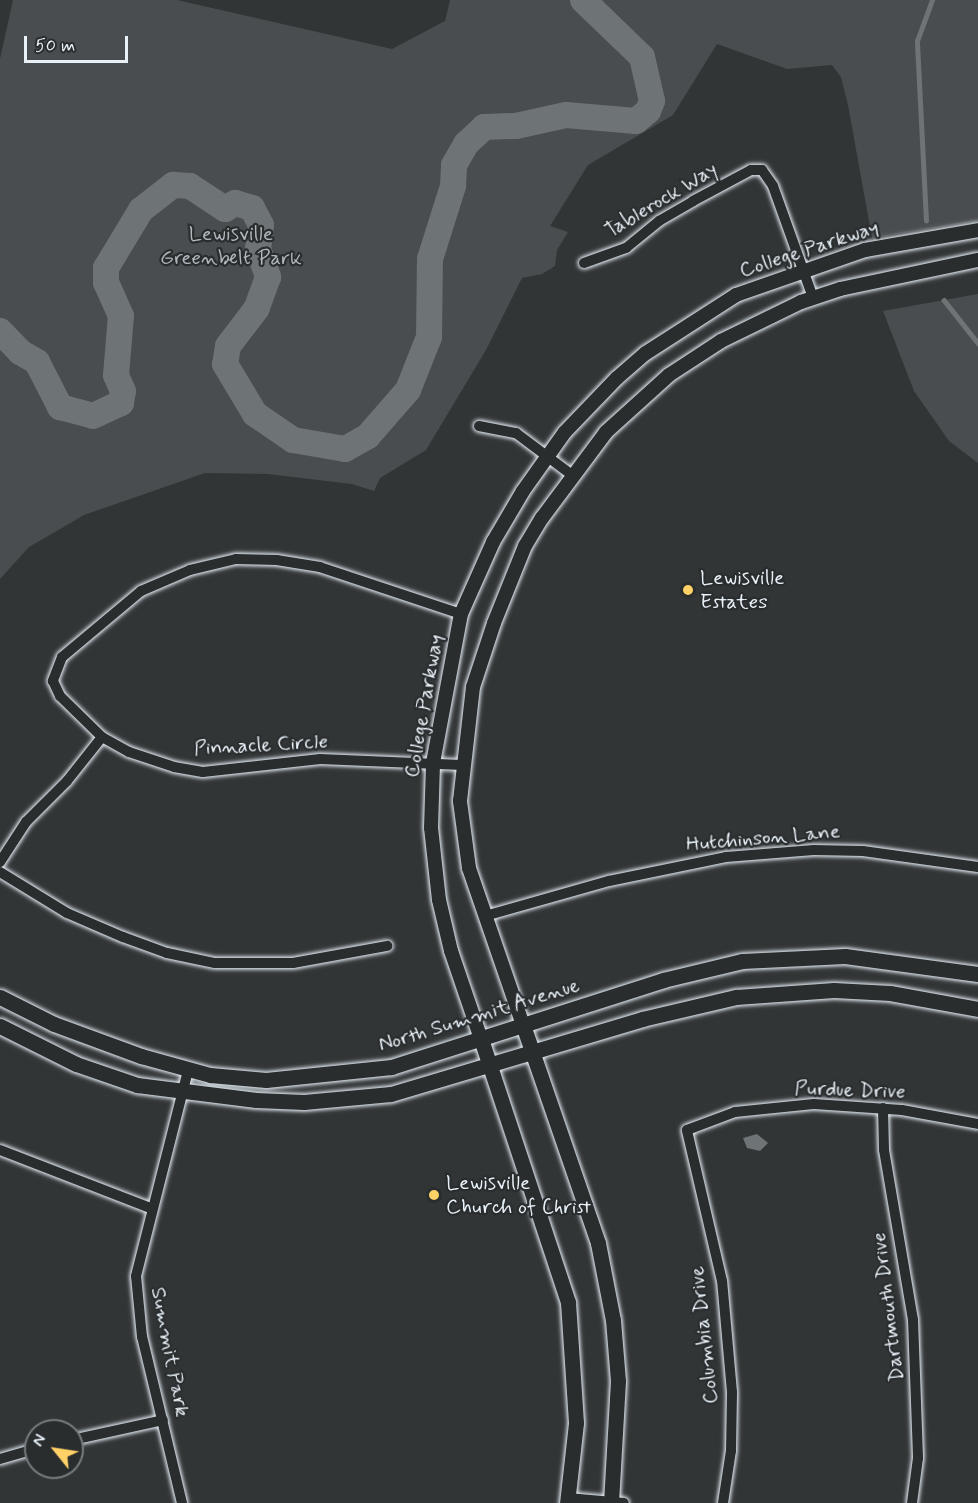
<!DOCTYPE html>
<style>
body{margin:0}
#map{position:relative;width:978px;height:1503px;overflow:hidden;background:#323536;font-family:Mynerve,sans-serif}
div>[style]{position:absolute}
.green>*{inset:0;background:#494d4f}
.water>*{inset:0;background:#6e7376}
.stream>*{height:4.5px;margin:-2.25px;padding:0 2.25px;transform-origin:2.25px;border-radius:2.25px;background:#6e7376}
.river>*{height:26px;margin:-13px;padding:0 13px;transform-origin:13px;border-radius:13px;background:#6e7376}
.roads{filter:drop-shadow(0 0 2px #e8f1f8) drop-shadow(0 0 2px #e8f1f8)}
.minor>*{height:10px;margin:-5px;padding:0 5px;transform-origin:5px;border-radius:5px;background:#2a2d2e}
.tertiary>*{height:14px;margin:-7px;padding:0 7px;transform-origin:7px;border-radius:7px;background:#2a2d2e}
.secondary>*{height:15px;margin:-7.5px;padding:0 7.5px;transform-origin:7.5px;border-radius:7.5px;background:#2a2d2e}
.dots>*{width:16px;height:16px;translate:-50% -50%;box-sizing:border-box;border:3px solid #2a2d2e;border-radius:50%}
span{translate:-50% -50%;white-space:nowrap;text-align:center;line-height:1.15;-webkit-text-stroke:4.5px #2a2d2e;paint-order:stroke}
.street-label{font-size:21px;color:#e8f1f8}
.park-label{font-size:21px;color:#b0b8bd}
.poi-label{font-size:21px;color:#e8f1f8}
.left{translate:0 -50%;text-align:left}
.north{position:absolute;left:24px;top:1419px;width:60px;height:60px;box-sizing:border-box;background:#2a2d2e;border:2px solid #767b7f;border-radius:50%;rotate:300deg;font-size:16px;font-weight:700;line-height:24px;text-align:center;color:#e8f1f8}
.north::after{content:'';display:block;margin:auto;width:21px;height:27px;background:#ffd166;clip-path:polygon(50% 0,100% 100%,50% 72%,0 100%)}
.scale{position:absolute;left:24px;top:36px;width:104px;height:27px;box-sizing:border-box;border:3px solid #e8f1f8;border-top:0;padding-left:8px;font-size:18px;line-height:21px;white-space:nowrap;color:#e8f1f8;-webkit-text-stroke:4px #2a2d2e;paint-order:stroke}
</style>
<div id="map">
<div class="green">
<div style="clip-path:polygon(13px 0,177px 0,392px 49px,445px 21px,450px 0,978px 0,978px 221px,872px 238px,848px 105px,841px 77px,832px 65px,787px 69px,717px 44px,673px 115px,588px 165px,550px 226px,568px 232px,557px 250px,555px 266px,542px 274px,522px 278px,486px 350px,426px 450px,380px 478px,374px 491px,352px 484px,268px 474px,205px 473px,84px 515px,29px 547px,0 579px,0 59px)"></div>
<div style="clip-path:polygon(978px 294px,978px 463px,949px 441px,914px 391px,883px 311px)"></div>
</div>
<div class="water">
<div style="clip-path:polygon(757px 1134px,768px 1143px,760px 1151px,747px 1148px,743px 1138px)"></div>
</div>
<div class="stream">
<div style="left:926px;top:221px;width:180px;rotate:-92.9deg"></div>
<div style="left:917px;top:41px;width:44px;rotate:-69.9deg"></div>
<div style="left:944px;top:300px;width:55px;rotate:51.7deg"></div>
</div>
<div class="river">
<div style="left:0;top:331px;width:29px;rotate:46deg"></div>
<div style="left:20px;top:352px;width:20px;rotate:30deg"></div>
<div style="left:37px;top:362px;width:51px;rotate:62.9deg"></div>
<div style="left:60px;top:407px;width:34px;rotate:15deg"></div>
<div style="left:93px;top:416px;width:31px;rotate:-25deg"></div>
<div style="left:121px;top:403px;width:12px;rotate:-81deg"></div>
<div style="left:123px;top:391px;width:17px;rotate:-114deg"></div>
<div style="left:116px;top:375px;width:59px;rotate:-85.2deg"></div>
<div style="left:121px;top:316px;width:36px;rotate:-114deg"></div>
<div style="left:106px;top:283px;width:15px;rotate:-90deg"></div>
<div style="left:106px;top:268px;width:68px;rotate:-58.9deg"></div>
<div style="left:141px;top:210px;width:41px;rotate:-38deg"></div>
<div style="left:173px;top:185px;width:17px;rotate:3deg"></div>
<div style="left:190px;top:186px;width:42px;rotate:33.3deg"></div>
<div style="left:225px;top:209px;width:12px;rotate:-31deg"></div>
<div style="left:235px;top:203px;width:18px;rotate:16deg"></div>
<div style="left:252px;top:208px;width:19px;rotate:62deg"></div>
<div style="left:261px;top:225px;width:24px;rotate:97deg"></div>
<div style="left:258px;top:249px;width:30px;rotate:70deg"></div>
<div style="left:268px;top:277px;width:33px;rotate:110deg"></div>
<div style="left:257px;top:308px;width:48px;rotate:127.3deg"></div>
<div style="left:228px;top:346px;width:18px;rotate:99deg"></div>
<div style="left:225px;top:364px;width:58px;rotate:59deg"></div>
<div style="left:255px;top:414px;width:46px;rotate:34.4deg"></div>
<div style="left:293px;top:440px;width:53px;rotate:9.8deg"></div>
<div style="left:345px;top:449px;width:26px;rotate:-29deg"></div>
<div style="left:368px;top:436px;width:61px;rotate:-49deg"></div>
<div style="left:408px;top:390px;width:57px;rotate:-68.4deg"></div>
<div style="left:429px;top:337px;width:78px;rotate:-89.3deg"></div>
<div style="left:430px;top:259px;width:77px;rotate:-72.5deg"></div>
<div style="left:453px;top:186px;width:21px;rotate:-87deg"></div>
<div style="left:454px;top:165px;width:24px;rotate:-60deg"></div>
<div style="left:466px;top:144px;width:25px;rotate:-43deg"></div>
<div style="left:484px;top:127px;width:32px;rotate:-2deg"></div>
<div style="left:516px;top:126px;width:51px;rotate:-12.4deg"></div>
<div style="left:566px;top:115px;width:70px;rotate:4.9deg"></div>
<div style="left:636px;top:121px;width:16px;rotate:-40deg"></div>
<div style="left:648px;top:111px;width:11px;rotate:-68deg"></div>
<div style="left:652px;top:101px;width:45px;rotate:-102.8deg"></div>
<div style="left:642px;top:57px;width:82px;rotate:-136deg"></div>
</div>
<div class="roads">
<div class="minor">
<div style="left:584px;top:263px;width:45px;rotate:-19.7deg"></div>
<div style="left:626px;top:248px;width:43px;rotate:-39.3deg"></div>
<div style="left:659px;top:221px;width:39px;rotate:-30deg"></div>
<div style="left:693px;top:201px;width:66px;rotate:-28.1deg"></div>
<div style="left:751px;top:170px;width:11px"></div>
<div style="left:762px;top:170px;width:19px;rotate:55deg"></div>
<div style="left:773px;top:186px;width:119px;rotate:70.3deg"></div>
<div style="left:479px;top:426px;width:38px;rotate:11deg"></div>
<div style="left:516px;top:433px;width:70px;rotate:36.9deg"></div>
<div style="left:461px;top:614px;width:149px;rotate:-161.6deg"></div>
<div style="left:320px;top:567px;width:44px;rotate:-170.8deg"></div>
<div style="left:277px;top:560px;width:41px;rotate:-178.6deg"></div>
<div style="left:236px;top:559px;width:47px;rotate:166.6deg"></div>
<div style="left:190px;top:570px;width:53px;rotate:156.8deg"></div>
<div style="left:141px;top:591px;width:103px;rotate:140.1deg"></div>
<div style="left:62px;top:657px;width:26px;rotate:111deg"></div>
<div style="left:53px;top:681px;width:17px;rotate:65deg"></div>
<div style="left:60px;top:696px;width:59px;rotate:44.3deg"></div>
<div style="left:102px;top:737px;width:31px;rotate:29deg"></div>
<div style="left:129px;top:752px;width:47px;rotate:18.4deg"></div>
<div style="left:174px;top:767px;width:29px;rotate:10deg"></div>
<div style="left:203px;top:772px;width:118px;rotate:-6.3deg"></div>
<div style="left:320px;top:759px;width:142px;rotate:2.4deg"></div>
<div style="left:0;top:862px;width:48px;rotate:-57deg"></div>
<div style="left:26px;top:822px;width:58px;rotate:-45deg"></div>
<div style="left:67px;top:781px;width:56px;rotate:-51.5deg"></div>
<div style="left:0;top:872px;width:79px;rotate:31.5deg"></div>
<div style="left:67px;top:913px;width:61px;rotate:23.2deg"></div>
<div style="left:123px;top:937px;width:47px;rotate:20deg"></div>
<div style="left:167px;top:953px;width:49px;rotate:11.8deg"></div>
<div style="left:215px;top:963px;width:78px"></div>
<div style="left:293px;top:963px;width:96px;rotate:-10.3deg"></div>
<div style="left:485px;top:916px;width:129px;rotate:-15.8deg"></div>
<div style="left:609px;top:881px;width:119px;rotate:-11.6deg"></div>
<div style="left:726px;top:857px;width:88px;rotate:-4.5deg"></div>
<div style="left:814px;top:850px;width:49px;rotate:1.2deg"></div>
<div style="left:863px;top:851px;width:116px;rotate:7.9deg"></div>
<div style="left:883px;top:1108px;width:42px;rotate:88.6deg"></div>
<div style="left:884px;top:1150px;width:172px;rotate:80.3deg"></div>
<div style="left:913px;top:1320px;width:138px;rotate:87.9deg"></div>
<div style="left:918px;top:1458px;width:45px;rotate:97.6deg"></div>
<div style="left:0;top:1150px;width:161px;rotate:21.1deg"></div>
<div style="left:72px;top:1440px;width:93px;rotate:-12.4deg"></div>
<div style="left:0;top:1459px;width:37px;rotate:-16deg"></div>
<div style="left:568px;top:1498px;width:56px;rotate:5.1deg"></div>
<div style="left:182px;top:1503px;width:171px;rotate:-103.5deg"></div>
<div style="left:142px;top:1337px;width:61px;rotate:-95.6deg"></div>
<div style="left:136px;top:1276px;width:212px;rotate:-75.8deg"></div>
<div style="left:723px;top:1503px;width:53px;rotate:-81.3deg"></div>
<div style="left:731px;top:1451px;width:59px;rotate:-89deg"></div>
<div style="left:732px;top:1392px;width:111px;rotate:-95.1deg"></div>
<div style="left:722px;top:1281px;width:155px;rotate:-103.1deg"></div>
<div style="left:687px;top:1130px;width:51px;rotate:-20.6deg"></div>
<div style="left:735px;top:1112px;width:79px;rotate:-5.8deg"></div>
<div style="left:814px;top:1104px;width:88px;rotate:3.9deg"></div>
<div style="left:902px;top:1110px;width:77px;rotate:10.4deg"></div>
</div>
<div class="tertiary">
<div style="left:523px;top:1025px;width:166px;rotate:-109deg"></div>
<div style="left:469px;top:868px;width:68px;rotate:-97.7deg"></div>
<div style="left:460px;top:801px;width:115px;rotate:-83.5deg"></div>
<div style="left:473px;top:687px;width:67px;rotate:-71.8deg"></div>
<div style="left:494px;top:623px;width:83px;rotate:-68.1deg"></div>
<div style="left:525px;top:546px;width:33px;rotate:-59deg"></div>
<div style="left:542px;top:518px;width:107px;rotate:-53.3deg"></div>
<div style="left:606px;top:432px;width:85px;rotate:-42.1deg"></div>
<div style="left:669px;top:375px;width:62px;rotate:-33.2deg"></div>
<div style="left:721px;top:341px;width:89px;rotate:-26deg"></div>
<div style="left:801px;top:302px;width:41px;rotate:-18.4deg"></div>
<div style="left:840px;top:289px;width:141px;rotate:-11.9deg"></div>
<div style="left:481px;top:1039px;width:93px;rotate:-108.8deg"></div>
<div style="left:451px;top:951px;width:52px;rotate:-103.2deg"></div>
<div style="left:439px;top:900px;width:72px;rotate:-96.3deg"></div>
<div style="left:431px;top:828px;width:65px;rotate:-88.2deg"></div>
<div style="left:433px;top:763px;width:152px;rotate:-79.4deg"></div>
<div style="left:461px;top:614px;width:79px;rotate:-66deg"></div>
<div style="left:493px;top:542px;width:59px;rotate:-59.5deg"></div>
<div style="left:523px;top:491px;width:72px;rotate:-54.6deg"></div>
<div style="left:565px;top:432px;width:75px;rotate:-46.1deg"></div>
<div style="left:617px;top:378px;width:38px;rotate:-41deg"></div>
<div style="left:646px;top:353px;width:107px;rotate:-32.8deg"></div>
<div style="left:736px;top:295px;width:137px;rotate:-19.2deg"></div>
<div style="left:865px;top:250px;width:115px;rotate:-10deg"></div>
</div>
<div class="secondary">
<div style="left:0;top:997px;width:60px;rotate:26.6deg"></div>
<div style="left:54px;top:1024px;width:93px;rotate:20.2deg"></div>
<div style="left:141px;top:1056px;width:72px;rotate:15.4deg"></div>
<div style="left:210px;top:1075px;width:56px;rotate:5.1deg"></div>
<div style="left:266px;top:1080px;width:126px;rotate:-5.9deg"></div>
<div style="left:391px;top:1067px;width:286px;rotate:-17.7deg"></div>
<div style="left:663px;top:980px;width:81px;rotate:-13.5deg"></div>
<div style="left:742px;top:961px;width:103px;rotate:-2.8deg"></div>
<div style="left:845px;top:956px;width:134px;rotate:7.7deg"></div>
<div style="left:523px;top:1025px;width:231px;rotate:71deg"></div>
<div style="left:598px;top:1243px;width:78px;rotate:79deg"></div>
<div style="left:613px;top:1320px;width:61px;rotate:85.3deg"></div>
<div style="left:618px;top:1381px;width:122px;rotate:93.3deg"></div>
<div style="left:0;top:1026px;width:85px;rotate:26.6deg"></div>
<div style="left:76px;top:1064px;width:65px;rotate:19deg"></div>
<div style="left:137px;top:1085px;width:120px;rotate:7.2deg"></div>
<div style="left:256px;top:1100px;width:48px;rotate:2.4deg"></div>
<div style="left:304px;top:1102px;width:87px;rotate:-5.3deg"></div>
<div style="left:391px;top:1094px;width:262px;rotate:-16.6deg"></div>
<div style="left:642px;top:1019px;width:97px;rotate:-13.2deg"></div>
<div style="left:736px;top:997px;width:98px;rotate:-4.1deg"></div>
<div style="left:834px;top:990px;width:56px;rotate:3.1deg"></div>
<div style="left:890px;top:993px;width:89px;rotate:10.3deg"></div>
<div style="left:481px;top:1039px;width:277px;rotate:71.7deg"></div>
<div style="left:568px;top:1302px;width:121px;rotate:86.2deg"></div>
<div style="left:576px;top:1423px;width:81px;rotate:96.4deg"></div>
</div>
</div>
<div class="dots">
<div style="left:688px;top:590px;background:#ffd166"></div>
<div style="left:434px;top:1195px;background:#ffd166"></div>
</div>
<div class="street-label">
<span style="left:661px;top:200px;rotate:-31deg">Tablerock Way</span>
<span style="left:809px;top:249px;rotate:-18deg">College Parkway</span>
<span style="left:424px;top:706px;rotate:-80deg">College Parkway</span>
<span style="left:261px;top:745px;rotate:-3deg">Pinnacle Circle</span>
<span style="left:763px;top:838px;rotate:-5deg">Hutchinson Lane</span>
<span style="left:479px;top:1015px;rotate:-17deg">North Summit Avenue</span>
<span style="left:850px;top:1090px;rotate:2deg">Purdue Drive</span>
<span style="left:888px;top:1307px;rotate:-97deg">Dartmouth Drive</span>
<span style="left:704px;top:1335px;rotate:-96deg">Columbia Drive</span>
<span style="left:170px;top:1352px;rotate:79deg">Summit Park</span>
</div>
<div class="park-label">
<span style="left:231px;top:246px">Lewisville<br>Greenbelt Park</span>
</div>
<div class="poi-label">
<span class="left" style="left:700px;top:590px">Lewisville<br>Estates</span>
<span class="left" style="left:446px;top:1195px">Lewisville<br>Church of Christ</span>
</div>
<div class="north">N</div>
<div class="scale">50 m</div>
</div>
